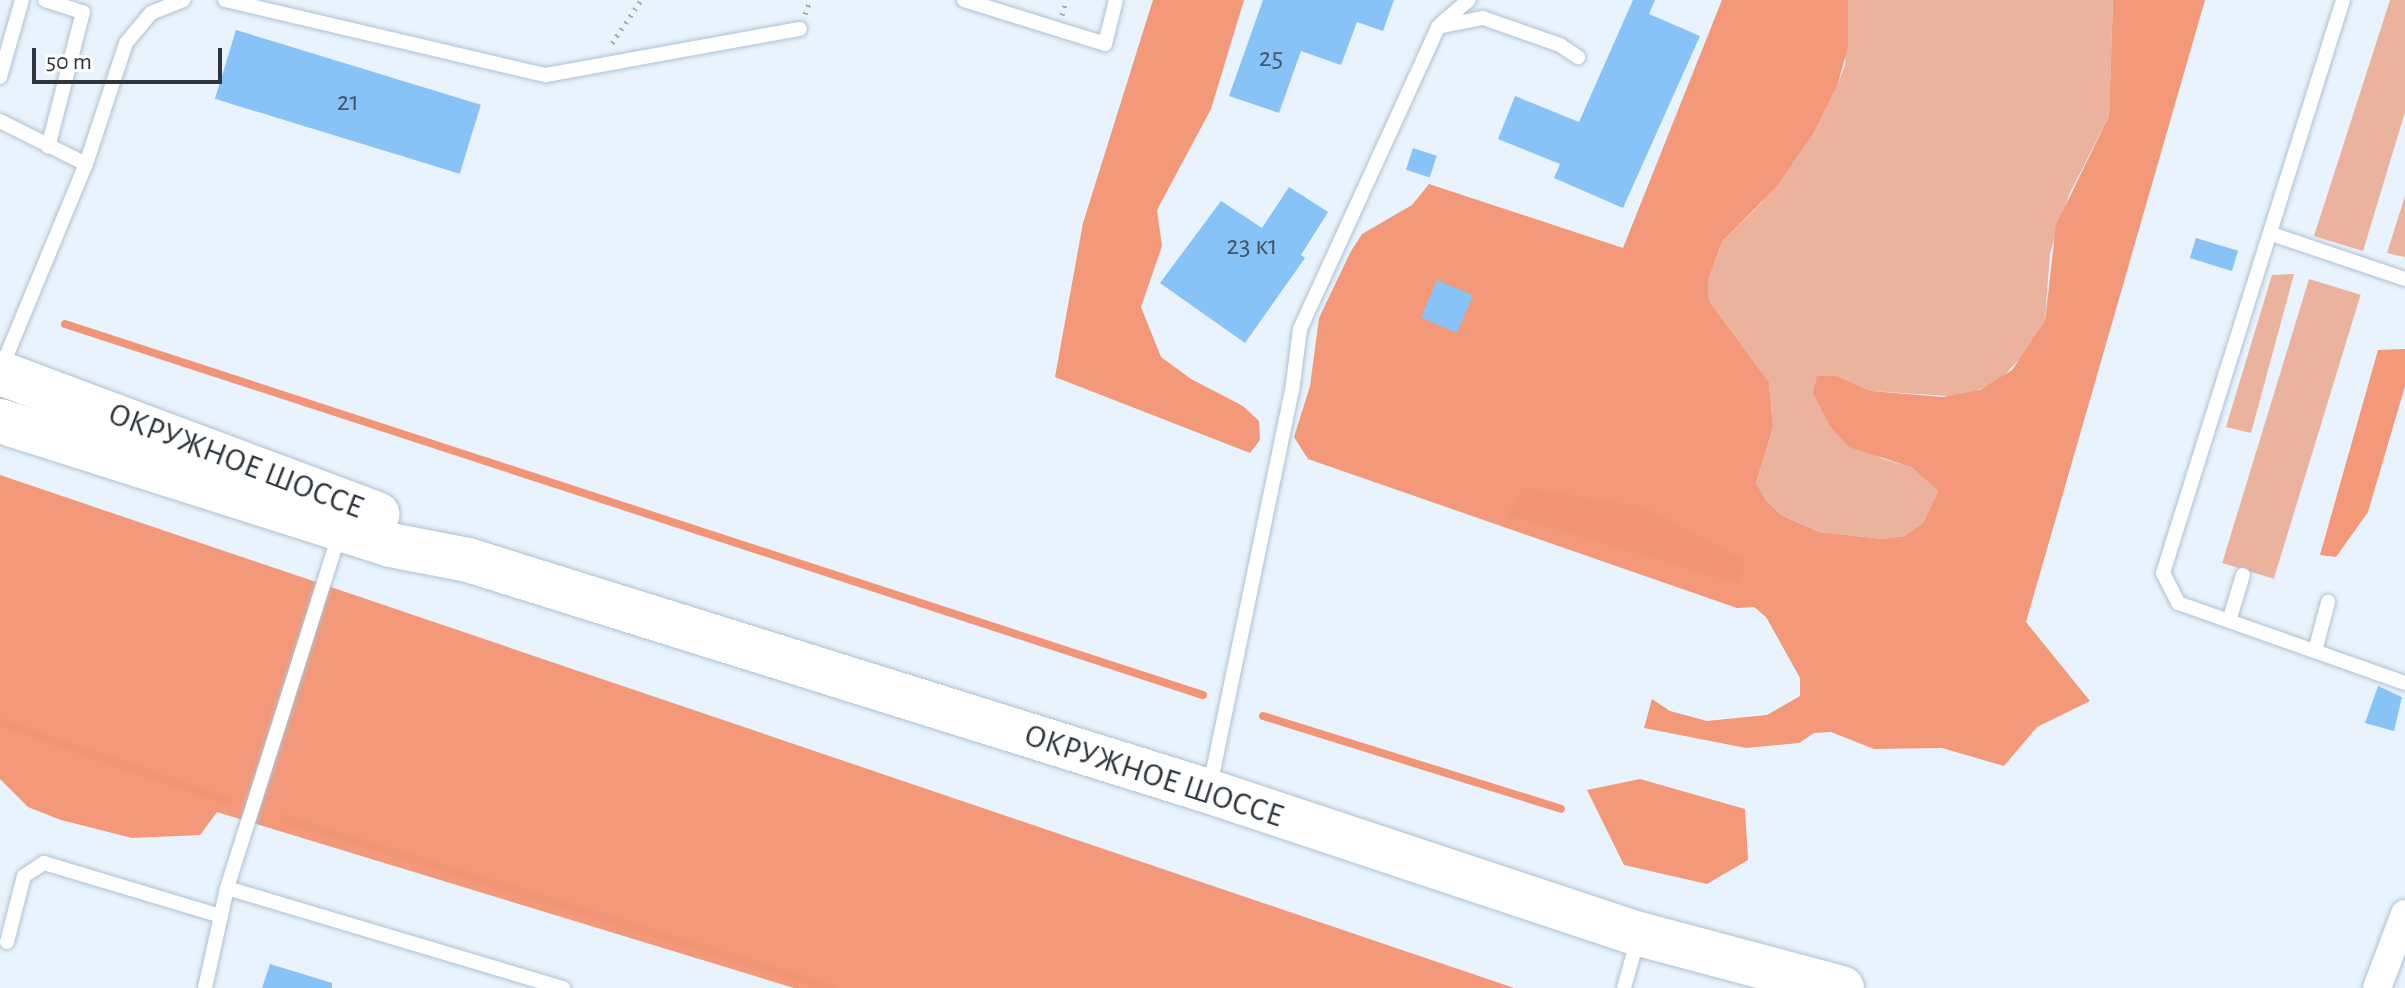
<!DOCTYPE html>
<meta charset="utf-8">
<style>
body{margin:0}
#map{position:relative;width:2405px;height:988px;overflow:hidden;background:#e8f3fd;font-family:"Alegreya Sans",sans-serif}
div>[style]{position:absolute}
.green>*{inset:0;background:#ebb29e;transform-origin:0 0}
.forest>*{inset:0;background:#f39878}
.water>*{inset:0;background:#f19576}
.stream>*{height:8px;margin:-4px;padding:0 4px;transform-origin:4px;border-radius:4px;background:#f19576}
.building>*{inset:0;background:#87c3f6;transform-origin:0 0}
.path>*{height:5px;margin-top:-2.5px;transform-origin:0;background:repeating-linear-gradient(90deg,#a2acb4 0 2px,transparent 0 8px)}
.roads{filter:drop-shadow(0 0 2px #afc1d1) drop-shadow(0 0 2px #afc1d1)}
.service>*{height:14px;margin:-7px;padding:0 7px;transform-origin:7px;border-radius:7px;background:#fff}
.minor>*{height:28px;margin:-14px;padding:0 14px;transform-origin:14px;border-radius:14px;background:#fff}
.primary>*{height:44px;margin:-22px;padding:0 22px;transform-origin:22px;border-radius:22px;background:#fff}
span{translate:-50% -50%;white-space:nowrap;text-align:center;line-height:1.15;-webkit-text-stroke:6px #fff;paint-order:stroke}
.number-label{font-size:28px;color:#44586a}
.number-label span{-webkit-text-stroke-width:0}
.street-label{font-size:32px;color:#2e353b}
.scale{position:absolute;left:32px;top:48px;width:190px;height:36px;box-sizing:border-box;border:4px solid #2e353b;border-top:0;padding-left:10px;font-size:24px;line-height:28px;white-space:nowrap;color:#2e353b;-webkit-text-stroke:6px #fff;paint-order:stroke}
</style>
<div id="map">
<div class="green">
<div style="clip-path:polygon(1848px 0,2113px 0,2109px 116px,2069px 195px,2050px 253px,2045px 321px,2024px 354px,1999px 381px,1962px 397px,1871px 391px,1837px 376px,1880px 458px,1911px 467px,1938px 491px,1923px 523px,1904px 536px,1883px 539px,1819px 532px,1781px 515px,1766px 500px,1756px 483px,1773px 427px,1769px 382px,1709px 301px,1708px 281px,1722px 242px,1762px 202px,1838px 83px,1845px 65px)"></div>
<div style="clip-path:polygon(2390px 0,2405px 0,2405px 112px,2363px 251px,2314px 236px)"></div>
<div style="clip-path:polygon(2405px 196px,2405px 257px,2387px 253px)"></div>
<div style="clip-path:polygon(2294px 274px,2251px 433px,2226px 427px,2272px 275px)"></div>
<div style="left:2309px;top:279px;width:54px;height:297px;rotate:17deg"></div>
</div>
<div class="forest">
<div style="clip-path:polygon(1153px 0,1244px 0,1211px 109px,1157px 210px,1162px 246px,1141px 307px,1161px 357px,1191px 379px,1243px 406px,1259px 421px,1260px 440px,1250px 453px,1055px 377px,1083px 223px)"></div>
<div style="clip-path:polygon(1722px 0,1848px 0,1848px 47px,1838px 83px,1814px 132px,1777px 186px,1722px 242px,1708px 281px,1709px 301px,1769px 382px,1773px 427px,1756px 483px,1766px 500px,1781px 515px,1819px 532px,1883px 539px,1904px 536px,1923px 523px,1938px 491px,1911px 467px,1849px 447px,1830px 426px,1813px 393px,1817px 376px,1837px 376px,1871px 391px,1943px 397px,1980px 390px,2012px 370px,2045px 321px,2056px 225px,2109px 116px,2113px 0,2205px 0,2026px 622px,2090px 701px,2037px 727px,2004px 766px,1942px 748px,1874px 749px,1831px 732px,1814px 733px,1799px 743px,1746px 748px,1644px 728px,1652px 699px,1670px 711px,1707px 721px,1767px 715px,1800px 696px,1800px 678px,1766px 617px,1754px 607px,1737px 608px,1308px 459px,1294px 437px,1310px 386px,1319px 318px,1351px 251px,1362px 234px,1412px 205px,1429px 184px,1623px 248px)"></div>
<div style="clip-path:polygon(2405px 349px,2405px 386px,2368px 512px,2336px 557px,2320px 555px,2378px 350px)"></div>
<div style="clip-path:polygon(0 475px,1514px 988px,794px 988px,217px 812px,200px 835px,132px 838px,61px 820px,28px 807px,0 779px)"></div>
<div style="clip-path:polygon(1640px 779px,1745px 809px,1748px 860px,1707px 884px,1624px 865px,1587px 790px)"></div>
</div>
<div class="water">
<div style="clip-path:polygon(1523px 488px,1642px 506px,1745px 561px,1738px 583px,1507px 515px)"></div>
</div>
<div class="stream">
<div style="left:65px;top:324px;width:1197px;rotate:18.06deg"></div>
<div style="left:1263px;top:716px;width:312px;rotate:17.3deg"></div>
<div style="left:0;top:722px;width:240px;rotate:19.2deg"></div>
<div style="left:284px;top:819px;width:573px;rotate:17.17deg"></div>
</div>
<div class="building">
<div style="clip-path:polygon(1263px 0,1394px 0,1383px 31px,1357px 22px,1341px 65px,1301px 51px,1279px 113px,1229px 96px)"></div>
<div style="clip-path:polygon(1633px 0,1655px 0,1649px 14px,1700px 36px,1623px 208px,1554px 178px,1560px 164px,1498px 139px,1515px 96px,1579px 122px)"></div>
<div style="left:236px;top:30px;width:256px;height:72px;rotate:17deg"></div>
<div style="left:1413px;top:148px;width:25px;height:23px;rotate:18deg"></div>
<div style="clip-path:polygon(1289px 187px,1328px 212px,1301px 255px,1305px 258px,1245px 343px,1160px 283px,1221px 201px,1262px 228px)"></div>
<div style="left:2196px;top:238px;width:44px;height:21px;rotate:17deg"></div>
<div style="left:1437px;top:280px;width:39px;height:41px;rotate:23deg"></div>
<div style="clip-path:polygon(2378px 686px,2402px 697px,2394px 731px,2365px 723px)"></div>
<div style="clip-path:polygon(270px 964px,332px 983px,332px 988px,262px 988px)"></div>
</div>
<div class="path">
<div style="left:805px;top:14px;width:15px;rotate:-70deg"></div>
<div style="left:1062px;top:15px;width:16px;rotate:-75deg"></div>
<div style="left:612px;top:43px;width:52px;rotate:-56deg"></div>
</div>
<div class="roads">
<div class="service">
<div style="left:45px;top:0;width:40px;rotate:18deg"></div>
<div style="left:83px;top:12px;width:139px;rotate:104.5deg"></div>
<div style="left:225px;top:0;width:330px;rotate:13.2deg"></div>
<div style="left:546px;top:75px;width:258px;rotate:-10.3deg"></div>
<div style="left:964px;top:0;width:148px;rotate:17.3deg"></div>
<div style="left:1105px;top:44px;width:45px;rotate:-76deg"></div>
<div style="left:2343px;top:0;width:601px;rotate:107.44deg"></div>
<div style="left:2163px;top:573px;width:34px;rotate:63deg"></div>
<div style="left:2178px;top:603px;width:241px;rotate:19.4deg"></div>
<div style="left:1441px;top:24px;width:37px;rotate:-41deg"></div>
<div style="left:0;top:77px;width:80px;rotate:-74.1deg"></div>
<div style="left:0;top:121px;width:96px;rotate:26.6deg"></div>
<div style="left:2272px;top:234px;width:140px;rotate:18.7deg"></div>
<div style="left:1px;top:369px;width:222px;rotate:-67.5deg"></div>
<div style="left:86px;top:164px;width:127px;rotate:-71.7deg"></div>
<div style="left:126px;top:43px;width:39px;rotate:-50deg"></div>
<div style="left:151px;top:13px;width:35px;rotate:-22deg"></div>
<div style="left:2229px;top:621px;width:48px;rotate:-73.1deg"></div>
<div style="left:2315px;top:651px;width:51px;rotate:-75.1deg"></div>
<div style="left:1210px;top:786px;width:403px;rotate:-78.3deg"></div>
<div style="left:1292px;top:391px;width:63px;rotate:-82.6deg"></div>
<div style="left:1300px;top:329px;width:332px;rotate:-65.4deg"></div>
<div style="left:1438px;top:27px;width:46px;rotate:-11.3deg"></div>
<div style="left:1483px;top:18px;width:82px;rotate:19.3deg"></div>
<div style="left:1560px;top:45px;width:22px;rotate:34deg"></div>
<div style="left:227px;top:888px;width:351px;rotate:16.6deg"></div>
<div style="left:7px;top:942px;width:68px;rotate:-75.6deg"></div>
<div style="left:24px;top:876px;width:24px;rotate:-33deg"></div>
<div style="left:44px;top:863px;width:185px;rotate:16.7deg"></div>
<div style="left:205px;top:988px;width:102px;rotate:-77.6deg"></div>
<div style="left:227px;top:888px;width:374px;rotate:-72.4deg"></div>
<div style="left:1624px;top:988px;width:52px;rotate:-74.4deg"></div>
</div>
<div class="minor">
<div style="left:2377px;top:988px;width:79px;rotate:-69.3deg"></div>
</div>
<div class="primary">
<div style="left:0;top:373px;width:403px;rotate:20.5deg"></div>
<div style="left:0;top:421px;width:410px;rotate:17.6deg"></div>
<div style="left:391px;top:545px;width:78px;rotate:11deg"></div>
<div style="left:468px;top:560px;width:775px;rotate:17.34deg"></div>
<div style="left:1208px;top:791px;width:454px;rotate:18.4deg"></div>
<div style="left:1639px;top:934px;width:210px;rotate:14.9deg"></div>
</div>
</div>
<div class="number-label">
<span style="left:1271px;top:58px">25</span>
<span style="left:348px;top:102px">21</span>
<span style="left:1252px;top:246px">23 к1</span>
</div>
<div class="street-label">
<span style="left:236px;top:461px;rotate:21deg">ОКРУЖНОЕ ШОССЕ</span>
<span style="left:1154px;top:776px;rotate:18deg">ОКРУЖНОЕ ШОССЕ</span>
</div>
<div class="scale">50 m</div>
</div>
